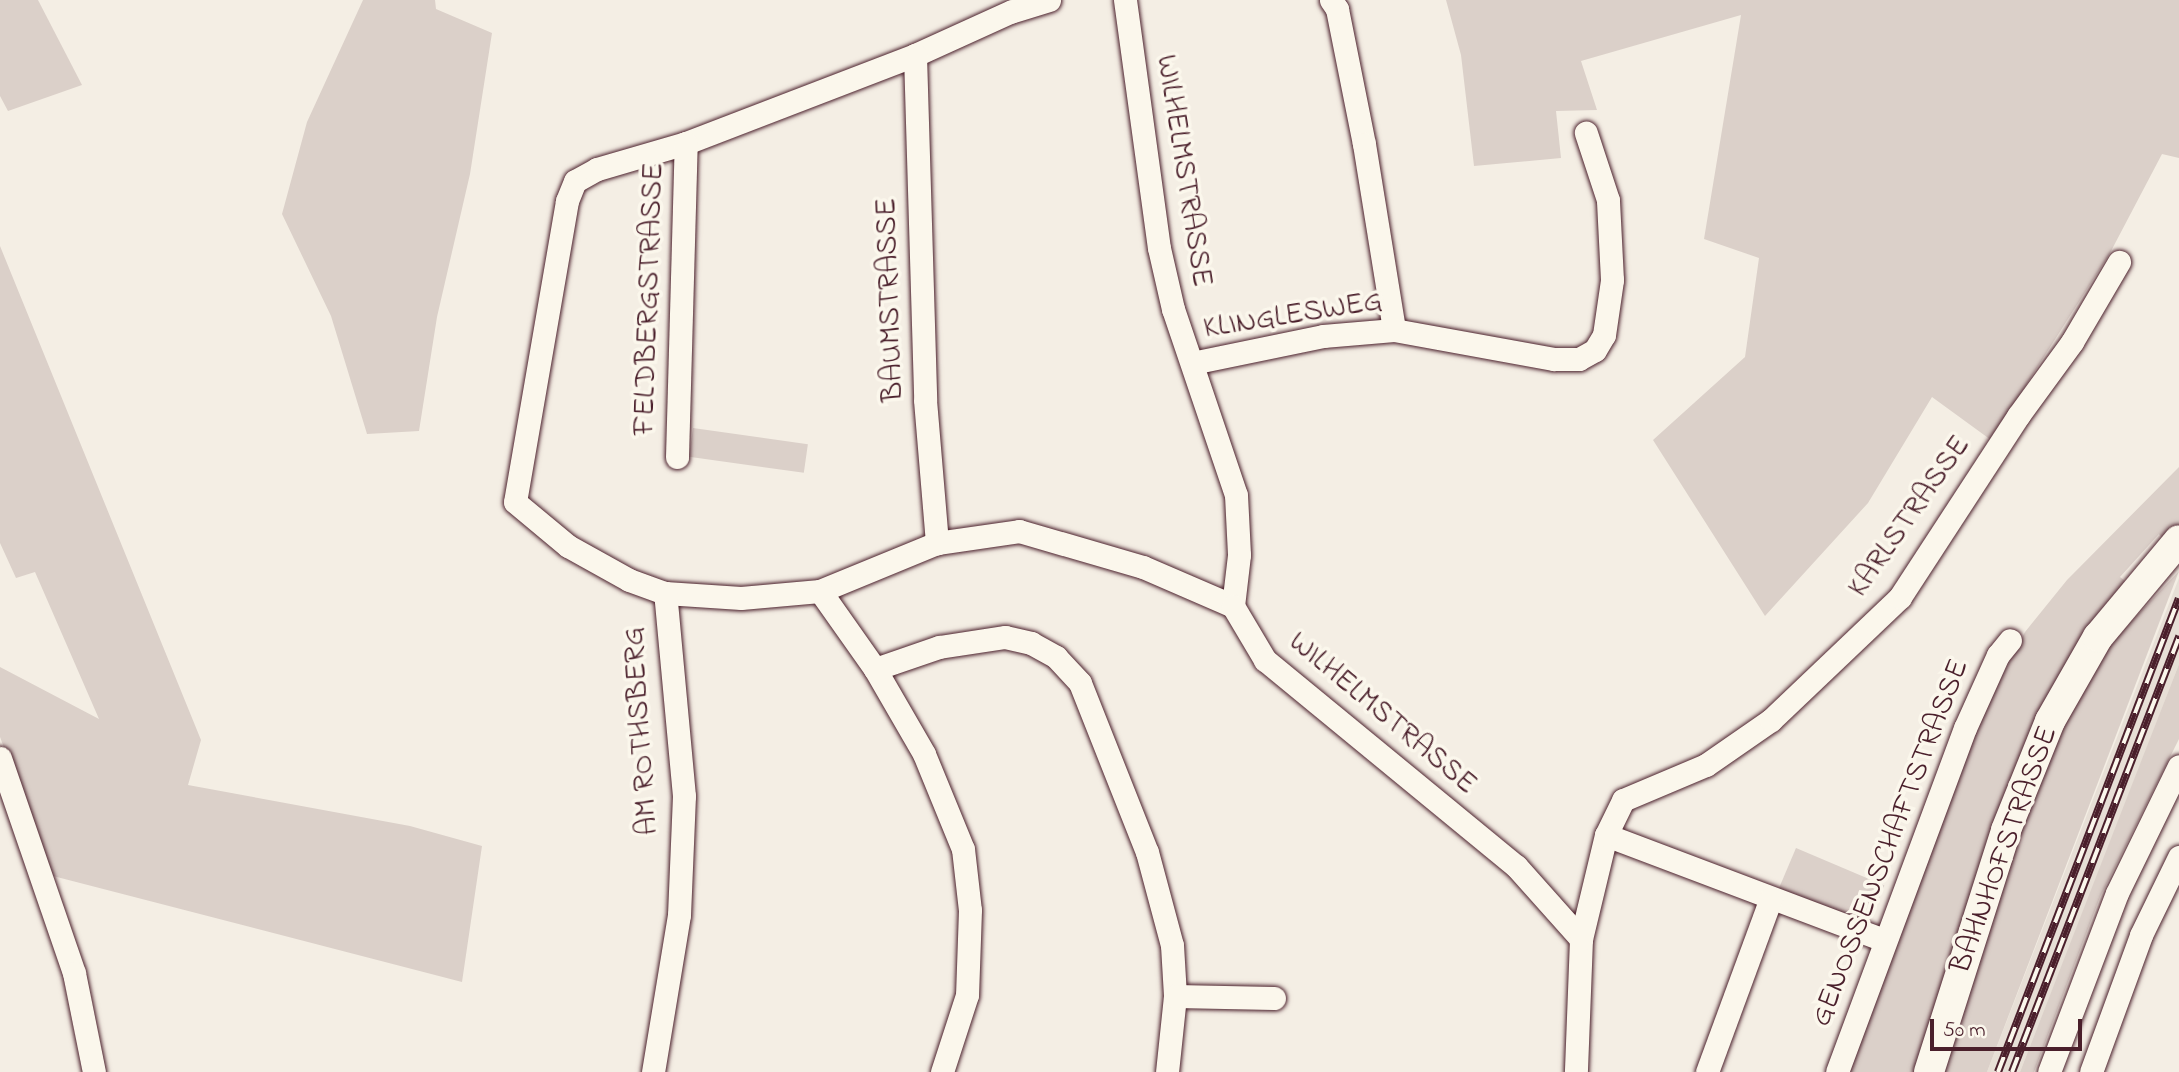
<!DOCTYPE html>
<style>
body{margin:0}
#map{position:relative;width:2179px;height:1072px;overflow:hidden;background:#f4eee4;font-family:"Indie Flower",sans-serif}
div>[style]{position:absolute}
.built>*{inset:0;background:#e7dfd6}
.green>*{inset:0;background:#dbd0c9;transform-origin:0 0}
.roads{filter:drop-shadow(0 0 2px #4a1f2b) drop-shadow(0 0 2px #4a1f2b)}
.minor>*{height:23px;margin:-11.5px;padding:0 11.5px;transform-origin:11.5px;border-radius:11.5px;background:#fbf7ec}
.major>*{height:30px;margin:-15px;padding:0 15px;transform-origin:15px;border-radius:15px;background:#fbf7ec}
.rail>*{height:8px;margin-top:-4px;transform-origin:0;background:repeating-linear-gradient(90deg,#fbf7ec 0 16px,#4a1f2b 0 32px);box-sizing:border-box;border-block:2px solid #4a1f2b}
span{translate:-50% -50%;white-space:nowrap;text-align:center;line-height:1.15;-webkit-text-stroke:7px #fbf7ec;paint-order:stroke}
.street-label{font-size:30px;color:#4a1f2b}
.scale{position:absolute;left:1930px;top:1019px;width:152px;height:32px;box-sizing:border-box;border:4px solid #4a1f2b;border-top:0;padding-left:9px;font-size:21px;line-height:24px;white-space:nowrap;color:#4a1f2b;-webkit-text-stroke:5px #fbf7ec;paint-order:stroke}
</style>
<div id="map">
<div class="built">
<div style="clip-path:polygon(2179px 578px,2179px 664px,2109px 846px,2020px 1072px,1987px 1072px)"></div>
</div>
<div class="green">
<div style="clip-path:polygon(0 0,38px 0,82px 85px,8px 111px,0 96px)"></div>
<div style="clip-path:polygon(363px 0,435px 0,436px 9px,492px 33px,470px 174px,437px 317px,419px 431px,367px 434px,331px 316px,282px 214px,307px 122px)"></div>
<div style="clip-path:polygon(1446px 0,2179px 0,2179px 158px,2162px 154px,2110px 253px,1991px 440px,1932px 397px,1868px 503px,1765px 616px,1653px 440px,1745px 357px,1759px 258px,1704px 239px,1741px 15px,1581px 61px,1597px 110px,1556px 111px,1561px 158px,1474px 166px,1461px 55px)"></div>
<div style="clip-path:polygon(0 246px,201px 740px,188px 785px,410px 826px,482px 846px,462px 982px,53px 876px,0 737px,0 667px,99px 719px,35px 572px,16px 578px,0 543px)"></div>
<div style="left:693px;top:428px;width:116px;height:29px;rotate:8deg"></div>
<div style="clip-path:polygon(2179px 467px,2179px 561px,2159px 534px,2120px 577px,2125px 581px,2094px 624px,1919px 1072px,1849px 1072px,1966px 745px,2025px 632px,2067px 580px)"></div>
<div style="clip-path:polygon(2179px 571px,1987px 1072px,1942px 1072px,2046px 755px,2098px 657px)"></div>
<div style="clip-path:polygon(2179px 664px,2179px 739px,2100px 897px,2034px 1072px,2020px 1072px)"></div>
<div style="left:1796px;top:848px;width:96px;height:45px;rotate:23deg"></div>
</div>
<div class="roads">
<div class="minor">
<div style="left:1049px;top:0;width:39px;rotate:163deg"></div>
<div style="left:1012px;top:11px;width:107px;rotate:155.6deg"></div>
<div style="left:915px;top:55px;width:245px;rotate:159deg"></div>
<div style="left:686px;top:143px;width:93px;rotate:163.7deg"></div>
<div style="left:597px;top:169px;width:25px;rotate:151deg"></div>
<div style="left:575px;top:181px;width:22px;rotate:112deg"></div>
<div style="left:567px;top:201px;width:305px;rotate:99.8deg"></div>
<div style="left:515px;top:502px;width:69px;rotate:39.7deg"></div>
<div style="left:568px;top:546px;width:70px;rotate:29.1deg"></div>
<div style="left:629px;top:580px;width:38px;rotate:20deg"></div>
<div style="left:665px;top:593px;width:76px;rotate:3.8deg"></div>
<div style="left:741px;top:598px;width:79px;rotate:-5.1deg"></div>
<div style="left:820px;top:591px;width:126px;rotate:-22.3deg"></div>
<div style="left:937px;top:543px;width:83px;rotate:-8.3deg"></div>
<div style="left:1019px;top:531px;width:129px;rotate:16.2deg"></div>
<div style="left:1143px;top:567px;width:98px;rotate:23.4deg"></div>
<div style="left:1125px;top:0;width:250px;rotate:82.2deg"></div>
<div style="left:1159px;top:248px;width:63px;rotate:77.1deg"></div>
<div style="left:1173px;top:309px;width:196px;rotate:71.3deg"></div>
<div style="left:1236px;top:495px;width:60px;rotate:87.1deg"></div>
<div style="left:1239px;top:555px;width:51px;rotate:96.7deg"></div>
<div style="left:1233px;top:606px;width:63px;rotate:59.3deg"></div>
<div style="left:1265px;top:660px;width:325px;rotate:39.4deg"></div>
<div style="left:1516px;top:866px;width:98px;rotate:48.3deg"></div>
<div style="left:1581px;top:939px;width:133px;rotate:92.2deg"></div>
<div style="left:1331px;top:0;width:11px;rotate:56deg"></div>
<div style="left:1337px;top:9px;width:138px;rotate:78.7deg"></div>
<div style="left:1364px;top:144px;width:188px;rotate:80.8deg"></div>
<div style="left:915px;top:55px;width:345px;rotate:88.3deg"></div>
<div style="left:925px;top:400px;width:144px;rotate:85.2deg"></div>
<div style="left:1192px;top:363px;width:134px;rotate:-11.6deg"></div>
<div style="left:1323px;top:336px;width:71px;rotate:-4.8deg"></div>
<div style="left:1394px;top:330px;width:163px;rotate:10.3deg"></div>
<div style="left:1554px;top:359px;width:25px"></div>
<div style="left:1579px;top:359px;width:18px;rotate:-29deg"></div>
<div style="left:1595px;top:350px;width:17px;rotate:-59deg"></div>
<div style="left:1604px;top:335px;width:56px;rotate:-81.7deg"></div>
<div style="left:1612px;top:280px;width:80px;rotate:-92.9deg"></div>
<div style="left:1608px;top:200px;width:71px;rotate:-108.2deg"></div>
<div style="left:677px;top:457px;width:314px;rotate:-88.4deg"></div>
<div style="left:820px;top:591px;width:95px;rotate:54.8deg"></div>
<div style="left:875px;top:669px;width:98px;rotate:60deg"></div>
<div style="left:924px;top:754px;width:103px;rotate:67.7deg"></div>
<div style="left:963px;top:849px;width:61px;rotate:83.5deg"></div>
<div style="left:970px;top:910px;width:85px;rotate:92deg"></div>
<div style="left:967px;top:995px;width:81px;rotate:108deg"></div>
<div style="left:875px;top:669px;width:68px;rotate:-19deg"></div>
<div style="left:939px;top:647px;width:67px;rotate:-8.6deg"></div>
<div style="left:1005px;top:637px;width:27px;rotate:13deg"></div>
<div style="left:1031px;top:643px;width:29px;rotate:29deg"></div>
<div style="left:1056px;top:657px;width:35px;rotate:47deg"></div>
<div style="left:1080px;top:683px;width:182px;rotate:68.4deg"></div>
<div style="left:1147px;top:852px;width:96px;rotate:75deg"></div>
<div style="left:1172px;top:945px;width:51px;rotate:86.6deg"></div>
<div style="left:1175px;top:996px;width:76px;rotate:96deg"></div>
<div style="left:0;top:758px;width:227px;rotate:71deg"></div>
<div style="left:74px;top:973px;width:101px;rotate:78.6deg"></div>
<div style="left:1606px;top:835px;width:297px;rotate:20.7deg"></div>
<div style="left:1581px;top:939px;width:107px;rotate:-76.5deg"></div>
<div style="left:1606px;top:835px;width:39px;rotate:-64deg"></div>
<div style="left:1623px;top:800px;width:90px;rotate:-22.9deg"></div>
<div style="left:1706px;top:765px;width:79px;rotate:-34.7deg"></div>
<div style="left:1771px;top:720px;width:178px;rotate:-43.6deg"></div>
<div style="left:1900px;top:597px;width:216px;rotate:-56.9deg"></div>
<div style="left:2018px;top:416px;width:92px;rotate:-53.9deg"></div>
<div style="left:2072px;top:342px;width:93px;rotate:-59.6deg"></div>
<div style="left:1175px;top:996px;width:99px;rotate:1.2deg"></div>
<div style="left:653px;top:1072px;width:159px;rotate:-80.6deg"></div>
<div style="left:679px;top:915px;width:119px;rotate:-87.6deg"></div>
<div style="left:684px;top:796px;width:204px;rotate:-95.3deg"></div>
<div style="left:1707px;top:1072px;width:185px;rotate:-69.8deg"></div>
<div style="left:1837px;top:1072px;width:367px;rotate:-69.6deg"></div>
<div style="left:1965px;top:728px;width:80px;rotate:-65.7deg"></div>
<div style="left:1998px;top:655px;width:19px;rotate:-51deg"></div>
<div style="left:2049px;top:1072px;width:191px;rotate:-69.2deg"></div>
<div style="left:2117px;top:893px;width:141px;rotate:-64deg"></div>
<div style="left:2091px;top:1072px;width:146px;rotate:-69.9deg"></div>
<div style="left:2141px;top:935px;width:87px;rotate:-64deg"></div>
</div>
<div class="major">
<div style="left:1929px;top:1072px;width:254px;rotate:-72.3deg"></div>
<div style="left:2006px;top:830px;width:118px;rotate:-68deg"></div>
<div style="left:2050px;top:721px;width:97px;rotate:-60.3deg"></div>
<div style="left:2098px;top:637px;width:126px;rotate:-50.1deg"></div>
</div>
</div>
<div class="rail">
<div style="left:1998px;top:1072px;width:507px;rotate:-69.1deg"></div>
<div style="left:2012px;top:1072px;width:467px;rotate:-69deg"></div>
</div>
<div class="street-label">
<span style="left:1183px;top:171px;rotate:81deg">WILHELMSTRASSE</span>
<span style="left:650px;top:299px;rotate:-88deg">FELDBERGSTRASSE</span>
<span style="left:891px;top:300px;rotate:-92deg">BAUMSTRASSE</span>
<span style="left:1293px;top:316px;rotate:-9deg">KLINGLESWEG</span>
<span style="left:1910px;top:517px;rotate:-55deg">KARLSTRASSE</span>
<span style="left:1382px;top:714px;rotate:40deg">WILHELMSTRASSE</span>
<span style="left:642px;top:731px;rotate:-94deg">AM ROTHSBERG</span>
<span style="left:1891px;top:843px;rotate:-69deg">GENOSSENSCHAFTSTRASSE</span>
<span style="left:2005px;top:850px;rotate:-70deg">BAHNHOFSTRASSE</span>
</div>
<div class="scale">50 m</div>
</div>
